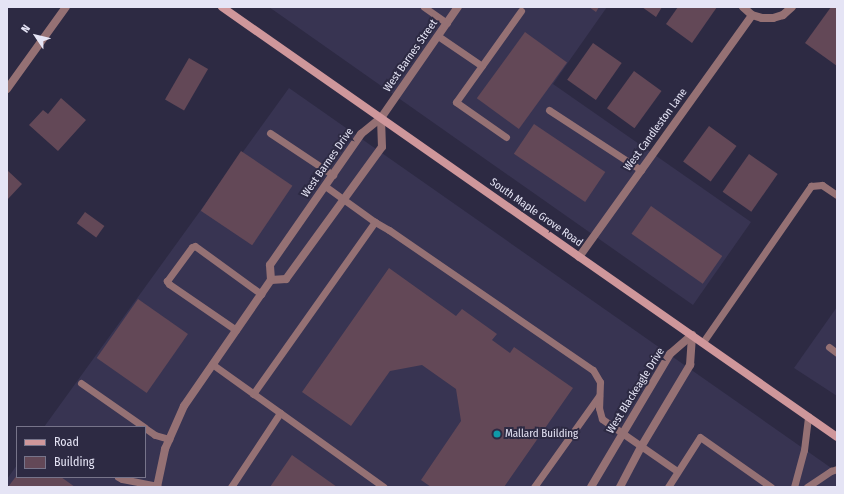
<!DOCTYPE html>
<style>
body{margin:0}
#map{position:relative;width:844px;height:494px;overflow:hidden;background:#2d2a43;font-family:"Fira Sans Condensed",sans-serif}
div>[style]{position:absolute}
.built>*{inset:0;background:#383452}
.building>*{inset:0;background:#634857;transform-origin:0 0}
.service>*{height:7px;margin:-3.5px;padding:0 3.5px;transform-origin:3.5px;border-radius:3.5px;background:#957174}
.minor>*{height:8px;margin:-4px;padding:0 4px;transform-origin:4px;border-radius:4px;background:#957174}
.secondary>*{height:8px;margin:-4px;padding:0 4px;transform-origin:4px;border-radius:4px;background:#cf979b}
.dots>*{width:11px;height:11px;translate:-50% -50%;box-sizing:border-box;border:2px solid #2d2a43;border-radius:50%}
span{translate:-50% -50%;white-space:nowrap;text-align:center;line-height:1.15;-webkit-text-stroke:4px #2d2a43;paint-order:stroke}
.street-label{font-size:11px;color:#e5e4f5}
.poi-label{font-size:11px;color:#e5e4f5}
.left{translate:0 -50%;text-align:left}
.frame{position:absolute;inset:0;border:8px solid #e5e4f5;pointer-events:none}
.legend{position:absolute;left:16px;top:426px;width:130px;height:52px;box-sizing:border-box;background:#2d2a43;border:1px solid #77748a;margin:0;padding:5px 7px;list-style:none;font-size:12px;color:#e5e4f5}
.legend li{display:flex;align-items:center;gap:8px;height:20px}
.legend b{width:20px;border:1px solid #77748a}
.north{position:absolute;left:16px;top:16px;width:40px;height:40px;-webkit-text-stroke:3px #2d2a43;paint-order:stroke;rotate:305deg;font-size:11px;font-weight:700;line-height:16px;text-align:center;color:#e5e4f5}
.north::after{content:'';display:block;margin:auto;width:14px;height:18px;background:#e5e4f5;clip-path:polygon(50% 0,100% 100%,50% 72%,0 100%)}
</style>
<div id="map">
<div class="built">
<div style="clip-path:polygon(269px 7px,607px 7px,553px 84px,751px 222px,693px 305px)"></div>
<div style="clip-path:polygon(289px 88px,837px 472px,837px 487px,7px 487px,7px 479px,17px 465px,17px 477px,145px 477px,145px 427px,44px 427px)"></div>
<div style="clip-path:polygon(837px 307px,837px 396px,794px 368px)"></div>
</div>
<div class="building">
<div style="clip-path:polygon(589px 7px,599px 7px,596px 12px)"></div>
<div style="clip-path:polygon(642px 7px,662px 7px,656px 17px)"></div>
<div style="clip-path:polygon(678px 7px,717px 7px,692px 43px,666px 24px)"></div>
<div style="clip-path:polygon(831px 7px,837px 7px,837px 66px,805px 43px)"></div>
<div style="left:525px;top:32px;width:52px;height:82px;rotate:36deg"></div>
<div style="left:593px;top:43px;width:35px;height:45px;rotate:35deg"></div>
<div style="left:189px;top:58px;width:22px;height:48px;rotate:30deg"></div>
<div style="left:634px;top:71px;width:34px;height:46px;rotate:36deg"></div>
<div style="clip-path:polygon(61px 98px,86px 120px,58px 151px,29px 125px,43px 110px,48px 114px)"></div>
<div style="left:534px;top:124px;width:86px;height:36px;rotate:34deg"></div>
<div style="left:709px;top:126px;width:34px;height:44px;rotate:36deg"></div>
<div style="left:241px;top:151px;width:62px;height:72px;rotate:34deg"></div>
<div style="left:749px;top:154px;width:35px;height:46px;rotate:35deg"></div>
<div style="clip-path:polygon(7px 170px,22px 184px,7px 200px)"></div>
<div style="left:651px;top:206px;width:87px;height:34px;rotate:35deg"></div>
<div style="left:85px;top:212px;width:24px;height:14px;rotate:36deg"></div>
<div style="clip-path:polygon(389px 268px,456px 316px,462px 309px,497px 334px,492px 340px,510px 353px,514px 347px,573px 388px,504px 487px,431px 487px,421px 480px,461px 421px,456px 389px,422px 365px,390px 371px,351px 426px,302px 392px)"></div>
<div style="left:138px;top:299px;width:61px;height:72px;rotate:35deg"></div>
<div style="clip-path:polygon(292px 455px,337px 487px,270px 487px)"></div>
<div style="clip-path:polygon(17px 475px,17px 477px,61px 477px,75px 487px,8px 487px)"></div>
</div>
<div class="service">
<div style="left:424px;top:7px;width:28px;rotate:35deg"></div>
<div style="left:438px;top:36px;width:53px;rotate:34.3deg"></div>
<div style="left:549px;top:110px;width:110px;rotate:33.1deg"></div>
<div style="left:270px;top:133px;width:76px;rotate:33.7deg"></div>
<div style="left:506px;top:137px;width:61px;rotate:-145deg"></div>
<div style="left:456px;top:102px;width:112px;rotate:-54.5deg"></div>
<div style="left:325px;top:186px;width:62px;rotate:35.8deg"></div>
<div style="left:375px;top:222px;width:16px;rotate:30deg"></div>
<div style="left:389px;top:230px;width:247px;rotate:34.5deg"></div>
<div style="left:593px;top:370px;width:14px;rotate:60deg"></div>
<div style="left:600px;top:382px;width:26px;rotate:92deg"></div>
<div style="left:599px;top:408px;width:11px;rotate:75deg"></div>
<div style="left:602px;top:419px;width:91px;rotate:34.7deg"></div>
<div style="left:236px;top:330px;width:81px;rotate:-145.5deg"></div>
<div style="left:169px;top:284px;width:4px;rotate:-124deg"></div>
<div style="left:167px;top:281px;width:42px;rotate:-53.7deg"></div>
<div style="left:192px;top:247px;width:3px;rotate:-18deg"></div>
<div style="left:195px;top:246px;width:82px;rotate:36deg"></div>
<div style="left:703px;top:342px;width:190px;rotate:-55.3deg"></div>
<div style="left:811px;top:186px;width:11px;rotate:-5deg"></div>
<div style="left:822px;top:185px;width:18px;rotate:34deg"></div>
<div style="left:829px;top:347px;width:10px;rotate:37deg"></div>
<div style="left:212px;top:364px;width:211px;rotate:35.6deg"></div>
<div style="left:81px;top:383px;width:77px;rotate:34.9deg"></div>
<div style="left:253px;top:394px;width:211px;rotate:-54.7deg"></div>
<div style="left:145px;top:428px;width:12px;rotate:35deg"></div>
<div style="left:155px;top:435px;width:15px;rotate:16deg"></div>
<div style="left:118px;top:477px;width:4px;rotate:27deg"></div>
<div style="left:122px;top:479px;width:36px;rotate:11deg"></div>
<div style="left:231px;top:487px;width:89px;rotate:-56.5deg"></div>
<div style="left:534px;top:487px;width:112px;rotate:-54.5deg"></div>
<div style="left:668px;top:487px;width:59px;rotate:-57.4deg"></div>
<div style="left:700px;top:437px;width:87px;rotate:35.2deg"></div>
<div style="left:794px;top:487px;width:38px;rotate:-75deg"></div>
<div style="left:804px;top:450px;width:34px;rotate:-83deg"></div>
<div style="left:807px;top:487px;width:29px;rotate:-34deg"></div>
<div style="left:831px;top:471px;width:6px;rotate:-18deg"></div>
</div>
<div class="minor">
<div style="left:743px;top:7px;width:12px;rotate:42deg"></div>
<div style="left:752px;top:15px;width:10px;rotate:17deg"></div>
<div style="left:762px;top:18px;width:11px"></div>
<div style="left:773px;top:18px;width:10px;rotate:-17deg"></div>
<div style="left:783px;top:15px;width:12px;rotate:-42deg"></div>
<div style="left:7px;top:89px;width:101px;rotate:-54.3deg"></div>
<div style="left:579px;top:257px;width:297px;rotate:-54.4deg"></div>
<div style="left:271px;top:280px;width:15px;rotate:-4deg"></div>
<div style="left:286px;top:279px;width:163px;rotate:-54deg"></div>
<div style="left:382px;top:147px;width:29px;rotate:-92deg"></div>
<div style="left:157px;top:487px;width:39px;rotate:-78deg"></div>
<div style="left:165px;top:449px;width:47px;rotate:-66.2deg"></div>
<div style="left:184px;top:406px;width:153px;rotate:-55.4deg"></div>
<div style="left:271px;top:280px;width:15px;rotate:-94deg"></div>
<div style="left:270px;top:265px;width:160px;rotate:-55.2deg"></div>
<div style="left:361px;top:134px;width:26px;rotate:-39deg"></div>
<div style="left:381px;top:118px;width:135px;rotate:-55.3deg"></div>
<div style="left:591px;top:487px;width:155px;rotate:-59.3deg"></div>
<div style="left:670px;top:354px;width:29px;rotate:-41deg"></div>
<div style="left:620px;top:487px;width:45px;rotate:-62.3deg"></div>
<div style="left:641px;top:447px;width:96px;rotate:-59.1deg"></div>
<div style="left:690px;top:365px;width:30px;rotate:-86deg"></div>
</div>
<div class="secondary">
<div style="left:222px;top:7px;width:750px;rotate:34.96deg"></div>
</div>
<div class="dots">
<div style="left:497px;top:434px;background:#0f9aa8"></div>
</div>
<div class="street-label">
<span style="left:411px;top:56px;rotate:-55deg">West Barnes Street</span>
<span style="left:656px;top:130px;rotate:-54deg">West Candleston Lane</span>
<span style="left:328px;top:163px;rotate:-55deg">West Barnes Drive</span>
<span style="left:536px;top:213px;rotate:35deg">South Maple Grove Road</span>
<span style="left:636px;top:391px;rotate:-58deg">West Blackeagle Drive</span>
</div>
<div class="poi-label">
<span class="left" style="left:505px;top:434px">Mallard Building</span>
</div>
<div class="frame"></div>
<ul class="legend">
<li><b style="height:5px;background:#cf979b"></b>Road</li>
<li><b style="height:11px;background:#634857"></b>Building</li>
</ul>
<div class="north">N</div>
</div>
